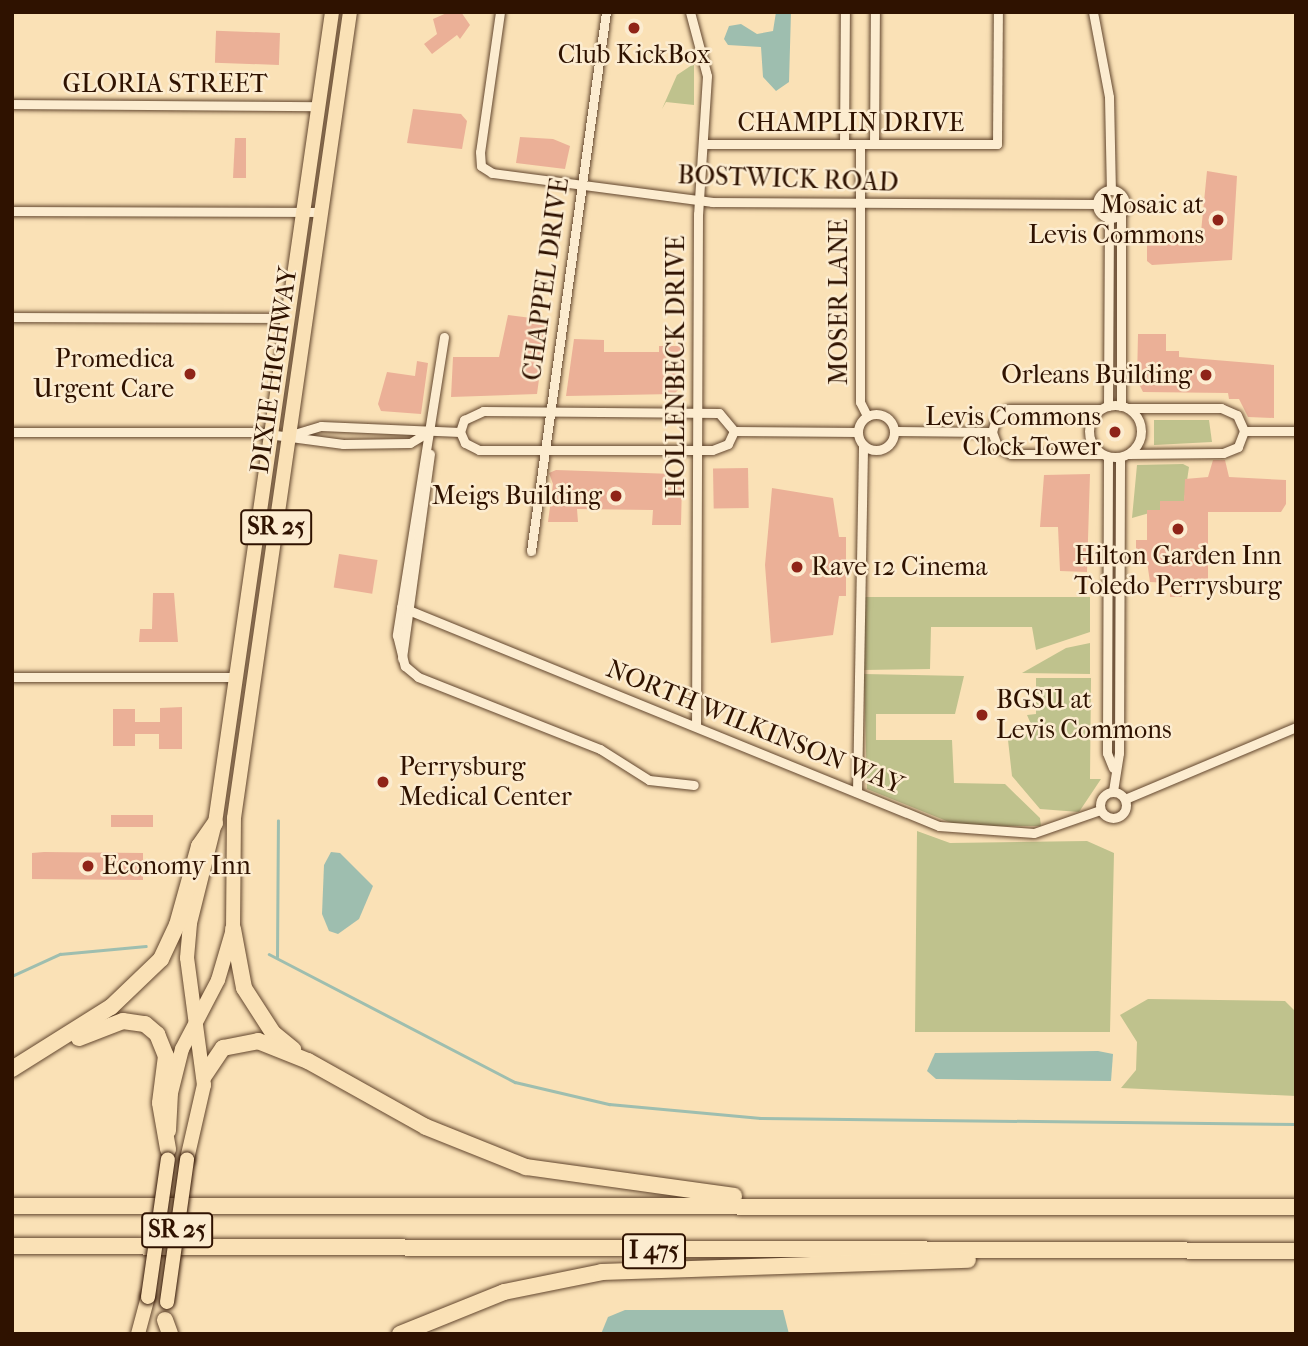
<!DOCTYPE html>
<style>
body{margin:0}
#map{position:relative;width:1308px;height:1346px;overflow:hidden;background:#fae1b6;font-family:"IM FELL French Canon",serif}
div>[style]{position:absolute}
.green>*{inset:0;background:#bfc28d}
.water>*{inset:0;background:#9ebeaf}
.stream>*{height:2.5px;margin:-1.25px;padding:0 1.25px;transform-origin:1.25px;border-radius:1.25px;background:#9ebeaf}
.building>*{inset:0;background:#ebb097;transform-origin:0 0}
.roads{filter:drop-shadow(0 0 2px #62462e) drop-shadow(0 0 2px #62462e)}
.street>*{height:9px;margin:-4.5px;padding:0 4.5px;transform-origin:4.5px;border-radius:4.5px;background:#fcecd0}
.street>.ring{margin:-4.5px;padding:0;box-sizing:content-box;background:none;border:9px solid #fcecd0;border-radius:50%}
.primary>*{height:14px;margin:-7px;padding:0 7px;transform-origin:7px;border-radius:7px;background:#fae1b6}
.highway>*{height:16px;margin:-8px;padding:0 8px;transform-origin:8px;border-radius:8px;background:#fae1b6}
.bridges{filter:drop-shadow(0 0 2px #2f1200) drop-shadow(0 0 2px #2f1200)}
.primary-bridge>*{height:14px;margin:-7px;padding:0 7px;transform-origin:7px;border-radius:7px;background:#fae1b6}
.dots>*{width:19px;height:19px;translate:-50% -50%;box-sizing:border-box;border:4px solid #fcecd0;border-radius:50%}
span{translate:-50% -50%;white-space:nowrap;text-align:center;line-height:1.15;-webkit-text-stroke:5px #fcecd0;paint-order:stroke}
.shield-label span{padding:2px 5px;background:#fcecd0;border:2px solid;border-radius:5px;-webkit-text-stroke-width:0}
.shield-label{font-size:24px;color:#2f1200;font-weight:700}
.poi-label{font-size:26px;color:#2f1200}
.right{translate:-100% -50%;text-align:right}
.left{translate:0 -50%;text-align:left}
.street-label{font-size:26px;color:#2f1200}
.frame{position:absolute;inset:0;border:14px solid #2f1200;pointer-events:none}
</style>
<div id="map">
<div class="green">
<div style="clip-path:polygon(692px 57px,700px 63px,694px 65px,694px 105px,666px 102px,662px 109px,677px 75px,692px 65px)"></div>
<div style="clip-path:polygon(1154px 420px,1209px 420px,1212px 442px,1154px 445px)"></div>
<div style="clip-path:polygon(1183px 464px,1189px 467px,1184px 501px,1160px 501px,1160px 510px,1132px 518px,1137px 465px)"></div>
<div style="clip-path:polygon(864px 597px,1090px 597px,1090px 632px,1036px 650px,1032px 627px,931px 627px,930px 669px,863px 670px)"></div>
<div style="clip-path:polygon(1090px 643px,1090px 674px,1022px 673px,1066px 648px)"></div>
<div style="clip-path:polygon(864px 674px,964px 676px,955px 714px,876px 714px,876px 740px,952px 740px,954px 783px,1005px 784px,1040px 818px,1041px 826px,959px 826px,867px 789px)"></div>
<div style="clip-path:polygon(1036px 678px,1091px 678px,1090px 779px,1101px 779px,1079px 812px,1040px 809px,1012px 776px,1008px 740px,1034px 731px,1027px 715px,1036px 714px)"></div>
<div style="clip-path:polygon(917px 831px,950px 843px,1087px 841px,1114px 853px,1110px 1032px,915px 1032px)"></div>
<div style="clip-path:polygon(1148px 999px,1285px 1001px,1296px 1012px,1296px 1096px,1121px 1088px,1136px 1070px,1137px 1042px,1120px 1015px)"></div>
</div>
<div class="water">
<div style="clip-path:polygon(776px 12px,791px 12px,789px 82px,776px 91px,763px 77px,761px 47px,728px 45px,724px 39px,729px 26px,741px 24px,757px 34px,773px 31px)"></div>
<div style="clip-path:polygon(331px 852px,340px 853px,373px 886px,359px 919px,338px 934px,329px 931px,322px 914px,324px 865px)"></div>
<div style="clip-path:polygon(1098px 1051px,1113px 1054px,1111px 1081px,936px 1079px,927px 1071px,935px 1053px)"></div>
<div style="clip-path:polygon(625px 1310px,783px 1310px,789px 1334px,601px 1334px,608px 1317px)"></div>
</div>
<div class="stream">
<div style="left:269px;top:954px;width:277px;rotate:27.5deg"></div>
<div style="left:515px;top:1082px;width:97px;rotate:13.2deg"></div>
<div style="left:609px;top:1104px;width:152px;rotate:5.3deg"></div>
<div style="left:760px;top:1118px;width:536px;rotate:0.64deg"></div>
<div style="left:277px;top:957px;width:136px;rotate:-89.6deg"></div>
<div style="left:12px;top:976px;width:53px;rotate:-24.6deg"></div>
<div style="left:60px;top:954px;width:86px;rotate:-5.3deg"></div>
</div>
<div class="building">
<div style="clip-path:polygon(449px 12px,461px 12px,470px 25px,460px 39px,457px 35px,432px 54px,424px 44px,437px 34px,433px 19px)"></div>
<div style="left:280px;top:33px;width:32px;height:64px;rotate:92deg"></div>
<div style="clip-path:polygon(413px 109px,461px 114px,467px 121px,462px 149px,407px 143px)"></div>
<div style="clip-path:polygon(520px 137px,553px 139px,570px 146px,565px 169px,516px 163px)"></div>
<div style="clip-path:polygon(235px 138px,246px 138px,246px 178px,233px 178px)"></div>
<div style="clip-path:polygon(1207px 171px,1237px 176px,1232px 260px,1152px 265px,1147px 261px,1147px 234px,1152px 230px,1201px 232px)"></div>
<div style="clip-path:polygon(508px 315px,547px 320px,537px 394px,451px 397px,453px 357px,499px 357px)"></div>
<div style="clip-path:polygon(1138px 334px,1166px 334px,1166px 351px,1179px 351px,1179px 357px,1274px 365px,1274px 418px,1248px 417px,1239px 399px,1229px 399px,1228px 393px,1143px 392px,1137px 380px)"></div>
<div style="clip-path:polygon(574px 339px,604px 340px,604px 352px,659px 352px,659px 346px,682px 346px,682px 386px,674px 394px,566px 396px)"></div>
<div style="clip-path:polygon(417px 361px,428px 363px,421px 414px,381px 411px,378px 404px,387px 372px,415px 376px)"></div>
<div style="clip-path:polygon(1213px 460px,1225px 460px,1229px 477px,1286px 480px,1286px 504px,1281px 512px,1208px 512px,1208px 582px,1182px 583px,1182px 597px,1170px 597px,1170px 583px,1150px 582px,1147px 562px,1136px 561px,1136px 540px,1147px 540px,1147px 510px,1160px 510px,1160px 501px,1184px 501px,1185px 479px,1208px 477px)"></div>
<div style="left:748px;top:468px;width:40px;height:35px;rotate:89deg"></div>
<div style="clip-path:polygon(556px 470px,674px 474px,682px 482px,681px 525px,652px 525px,653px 510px,577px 509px,578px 522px,548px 522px,553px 484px,549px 473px)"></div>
<div style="clip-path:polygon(1090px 474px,1087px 572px,1060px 571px,1058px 527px,1040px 527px,1044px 475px)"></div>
<div style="clip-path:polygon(772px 488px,833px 498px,839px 537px,846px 537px,846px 596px,839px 596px,833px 635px,771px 643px,765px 565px)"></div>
<div style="left:339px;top:554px;width:39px;height:34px;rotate:9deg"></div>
<div style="clip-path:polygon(153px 593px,174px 593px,178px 642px,139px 642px,140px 629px,152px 629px)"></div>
<div style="clip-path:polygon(182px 707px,182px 749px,159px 749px,159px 734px,135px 734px,135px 746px,113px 746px,113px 709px,135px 709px,135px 722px,160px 722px,160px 708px)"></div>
<div style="left:111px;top:815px;width:42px;height:12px"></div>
<div style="clip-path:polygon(44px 852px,143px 853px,143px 880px,32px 879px,32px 853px)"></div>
</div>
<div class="roads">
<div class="street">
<div style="left:500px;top:12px;width:141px;rotate:98.1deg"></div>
<div style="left:480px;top:152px;width:14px;rotate:86deg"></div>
<div style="left:481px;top:166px;width:13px;rotate:32deg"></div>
<div style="left:492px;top:173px;width:222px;rotate:7.5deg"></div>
<div style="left:712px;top:202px;width:385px;rotate:0.3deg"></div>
<div style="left:690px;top:12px;width:66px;rotate:75.1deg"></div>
<div style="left:707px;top:76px;width:138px;rotate:93.7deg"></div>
<div style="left:698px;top:214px;width:511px;rotate:90.22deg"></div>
<div style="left:1093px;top:12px;width:86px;rotate:79.3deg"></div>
<div style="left:1109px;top:97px;width:93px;rotate:88.8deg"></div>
<div style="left:12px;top:104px;width:306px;rotate:0.4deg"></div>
<div style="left:706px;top:144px;width:291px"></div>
<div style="left:997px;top:144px;width:132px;rotate:-89.6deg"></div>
<div style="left:844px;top:144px;width:132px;rotate:-89.6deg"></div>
<div style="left:860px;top:144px;width:258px;rotate:90deg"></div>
<div style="left:860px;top:402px;width:16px;rotate:63deg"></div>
<div style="left:874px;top:144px;width:132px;rotate:-89.6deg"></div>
<div class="ring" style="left:1097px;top:190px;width:19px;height:19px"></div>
<div style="left:12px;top:211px;width:309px;rotate:0.2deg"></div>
<div style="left:1121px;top:213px;width:193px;rotate:90deg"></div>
<div style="left:12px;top:317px;width:275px;rotate:0.2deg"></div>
<div style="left:444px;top:337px;width:302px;rotate:99deg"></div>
<div style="left:397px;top:635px;width:32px;rotate:76deg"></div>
<div style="left:405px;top:666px;width:17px;rotate:40deg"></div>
<div style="left:418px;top:677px;width:196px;rotate:21.6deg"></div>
<div style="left:600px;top:749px;width:58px;rotate:32.3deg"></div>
<div style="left:649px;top:780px;width:45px;rotate:6.3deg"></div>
<div class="ring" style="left:1089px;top:405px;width:43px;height:43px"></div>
<div style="left:1108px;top:406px;width:189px;rotate:-89.7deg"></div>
<div style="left:1128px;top:408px;width:93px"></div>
<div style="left:1221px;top:408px;width:17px;rotate:24deg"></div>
<div style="left:1237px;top:415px;width:17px;rotate:66deg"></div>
<div style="left:1244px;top:431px;width:17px;rotate:111deg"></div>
<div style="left:1238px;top:447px;width:16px;rotate:158deg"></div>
<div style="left:1223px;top:453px;width:95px;rotate:179.4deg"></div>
<div style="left:1100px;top:409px;width:91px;rotate:180deg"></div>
<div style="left:1009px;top:409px;width:16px;rotate:145deg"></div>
<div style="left:996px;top:418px;width:15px;rotate:106deg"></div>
<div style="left:992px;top:432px;width:15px;rotate:70deg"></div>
<div style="left:997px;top:446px;width:16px;rotate:30deg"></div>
<div style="left:1011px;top:454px;width:90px"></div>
<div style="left:483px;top:411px;width:236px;rotate:0.5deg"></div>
<div style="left:719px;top:413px;width:23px;rotate:50deg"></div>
<div style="left:734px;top:431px;width:14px;rotate:115deg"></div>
<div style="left:728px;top:444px;width:17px;rotate:159deg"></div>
<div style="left:712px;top:450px;width:233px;rotate:180deg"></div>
<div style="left:479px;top:450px;width:16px;rotate:-153deg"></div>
<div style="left:465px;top:443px;width:12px;rotate:-114deg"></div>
<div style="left:460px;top:432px;width:13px;rotate:-72deg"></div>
<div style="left:464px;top:420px;width:21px;rotate:-25deg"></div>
<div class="ring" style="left:858px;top:414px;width:27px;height:27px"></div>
<div style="left:734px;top:431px;width:124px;rotate:0.5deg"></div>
<div style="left:896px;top:431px;width:96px;rotate:0.6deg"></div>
<div style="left:1244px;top:431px;width:52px"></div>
<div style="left:12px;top:432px;width:241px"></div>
<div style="left:253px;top:432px;width:91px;rotate:7.6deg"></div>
<div style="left:343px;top:444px;width:67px;rotate:-0.9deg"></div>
<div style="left:410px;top:443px;width:23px;rotate:-31deg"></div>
<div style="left:291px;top:435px;width:31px;rotate:-17deg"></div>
<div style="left:321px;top:426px;width:139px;rotate:2.5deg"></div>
<div style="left:1108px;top:457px;width:296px;rotate:90.2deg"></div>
<div style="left:1107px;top:753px;width:16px;rotate:68deg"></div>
<div style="left:531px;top:551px;width:544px;rotate:-82.08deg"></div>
<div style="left:401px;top:607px;width:581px;rotate:22.15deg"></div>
<div style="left:939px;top:826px;width:95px;rotate:4.2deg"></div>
<div style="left:1034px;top:833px;width:70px;rotate:-19.2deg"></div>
<div style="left:402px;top:658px;width:206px;rotate:-82.2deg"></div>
<div style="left:12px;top:677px;width:224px"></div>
<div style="left:1113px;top:791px;width:38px;rotate:-81deg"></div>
<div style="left:1119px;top:753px;width:296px;rotate:-89.8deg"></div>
<div class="ring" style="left:1100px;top:792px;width:17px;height:17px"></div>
<div style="left:857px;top:792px;width:347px;rotate:-89deg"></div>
<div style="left:1125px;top:799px;width:186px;rotate:-22.8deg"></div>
</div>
<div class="primary">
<div style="left:169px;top:1131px;width:38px;rotate:-87deg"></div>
<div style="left:171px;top:1093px;width:45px;rotate:-76deg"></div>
<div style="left:182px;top:1049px;width:78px;rotate:-62.4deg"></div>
<div style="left:218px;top:980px;width:53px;rotate:-73.6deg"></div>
<div style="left:233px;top:929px;width:111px;rotate:-89.5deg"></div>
<div style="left:234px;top:818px;width:814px;rotate:-81.81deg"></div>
<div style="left:187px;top:1159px;width:76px;rotate:-77.1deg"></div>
<div style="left:204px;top:1085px;width:128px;rotate:-97.6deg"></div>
<div style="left:187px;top:958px;width:35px;rotate:-85deg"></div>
<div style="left:190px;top:923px;width:103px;rotate:-76deg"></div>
<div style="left:215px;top:823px;width:819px;rotate:-81.79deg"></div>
<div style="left:138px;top:1334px;width:38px;rotate:-75deg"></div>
</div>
<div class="highway">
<div style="left:233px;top:929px;width:60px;rotate:79.4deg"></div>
<div style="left:244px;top:988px;width:54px;rotate:57.2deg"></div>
<div style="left:273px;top:1033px;width:26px;rotate:39deg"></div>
<div style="left:79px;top:1038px;width:47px;rotate:-21.1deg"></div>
<div style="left:123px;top:1021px;width:22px;rotate:8deg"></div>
<div style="left:145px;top:1024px;width:16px;rotate:40deg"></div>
<div style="left:157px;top:1034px;width:24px;rotate:68deg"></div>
<div style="left:166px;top:1056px;width:47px;rotate:97.3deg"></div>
<div style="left:160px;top:1103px;width:47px;rotate:80.1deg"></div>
<div style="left:12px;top:1069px;width:117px;rotate:-32.1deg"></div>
<div style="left:111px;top:1007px;width:69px;rotate:-43.8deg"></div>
<div style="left:161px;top:959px;width:38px;rotate:-65deg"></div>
<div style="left:177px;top:925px;width:82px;rotate:-74.4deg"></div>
<div style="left:199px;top:846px;width:28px;rotate:-55deg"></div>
<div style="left:204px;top:1076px;width:34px;rotate:-56deg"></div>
<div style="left:223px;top:1048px;width:36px;rotate:-11deg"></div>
<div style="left:258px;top:1041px;width:54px;rotate:21.8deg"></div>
<div style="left:308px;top:1061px;width:135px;rotate:29.2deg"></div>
<div style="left:426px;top:1127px;width:108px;rotate:21.8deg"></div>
<div style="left:526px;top:1167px;width:210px;rotate:7.9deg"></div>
<div style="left:12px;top:1206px;width:1284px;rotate:0.04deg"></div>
<div style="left:12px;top:1246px;width:1284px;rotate:0.22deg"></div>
<div style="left:165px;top:1320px;width:15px;rotate:70deg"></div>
<div style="left:400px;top:1334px;width:112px;rotate:-22deg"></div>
<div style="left:504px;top:1292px;width:100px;rotate:-11.5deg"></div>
<div style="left:602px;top:1272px;width:366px;rotate:-1.9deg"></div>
</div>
</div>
<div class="bridges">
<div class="primary-bridge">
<div style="left:148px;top:1297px;width:139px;rotate:-81.8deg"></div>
<div style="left:167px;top:1302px;width:144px;rotate:-82deg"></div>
</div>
</div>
<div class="dots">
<div style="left:634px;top:28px;background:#8f2418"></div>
<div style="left:1218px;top:220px;background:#8f2418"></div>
<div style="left:190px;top:374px;background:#8f2418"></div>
<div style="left:1206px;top:375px;background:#8f2418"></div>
<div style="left:1115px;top:432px;background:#8f2418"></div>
<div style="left:616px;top:496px;background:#8f2418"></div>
<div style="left:1178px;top:529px;background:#8f2418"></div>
<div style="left:797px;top:567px;background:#8f2418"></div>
<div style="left:982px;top:715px;background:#8f2418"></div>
<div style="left:383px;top:782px;background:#8f2418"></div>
<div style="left:88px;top:866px;background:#8f2418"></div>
</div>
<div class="shield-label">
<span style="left:276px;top:527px">SR 25</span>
<span style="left:177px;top:1230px">SR 25</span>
<span style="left:654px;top:1251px">I 475</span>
</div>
<div class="poi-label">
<span style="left:634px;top:55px">Club KickBox</span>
<span class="right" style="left:1204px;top:220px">Mosaic at<br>Levis Commons</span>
<span class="right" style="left:174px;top:374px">Promedica<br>Urgent Care</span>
<span class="right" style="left:1192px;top:375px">Orleans Building</span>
<span class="right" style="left:1101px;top:432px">Levis Commons<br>Clock Tower</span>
<span class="right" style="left:602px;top:496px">Meigs Building</span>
<span style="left:1178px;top:571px">Hilton Garden Inn<br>Toledo Perrysburg</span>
<span class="left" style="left:811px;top:567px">Rave 12 Cinema</span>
<span class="left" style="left:996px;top:715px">BGSU at<br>Levis Commons</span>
<span class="left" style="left:399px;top:782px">Perrysburg<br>Medical Center</span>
<span class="left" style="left:102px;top:866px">Economy Inn</span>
</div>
<div class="street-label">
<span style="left:165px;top:84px">GLORIA STREET</span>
<span style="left:851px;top:123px">CHAMPLIN DRIVE</span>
<span style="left:788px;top:179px;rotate:2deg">BOSTWICK ROAD</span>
<span style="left:546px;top:279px;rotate:-82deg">CHAPPEL DRIVE</span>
<span style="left:839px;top:302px;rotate:-90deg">MOSER LANE</span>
<span style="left:676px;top:367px;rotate:-90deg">HOLLENBECK DRIVE</span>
<span style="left:274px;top:370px;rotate:-82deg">DIXIE HIGHWAY</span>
<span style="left:755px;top:727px;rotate:22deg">NORTH WILKINSON WAY</span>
</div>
<div class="frame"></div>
</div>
